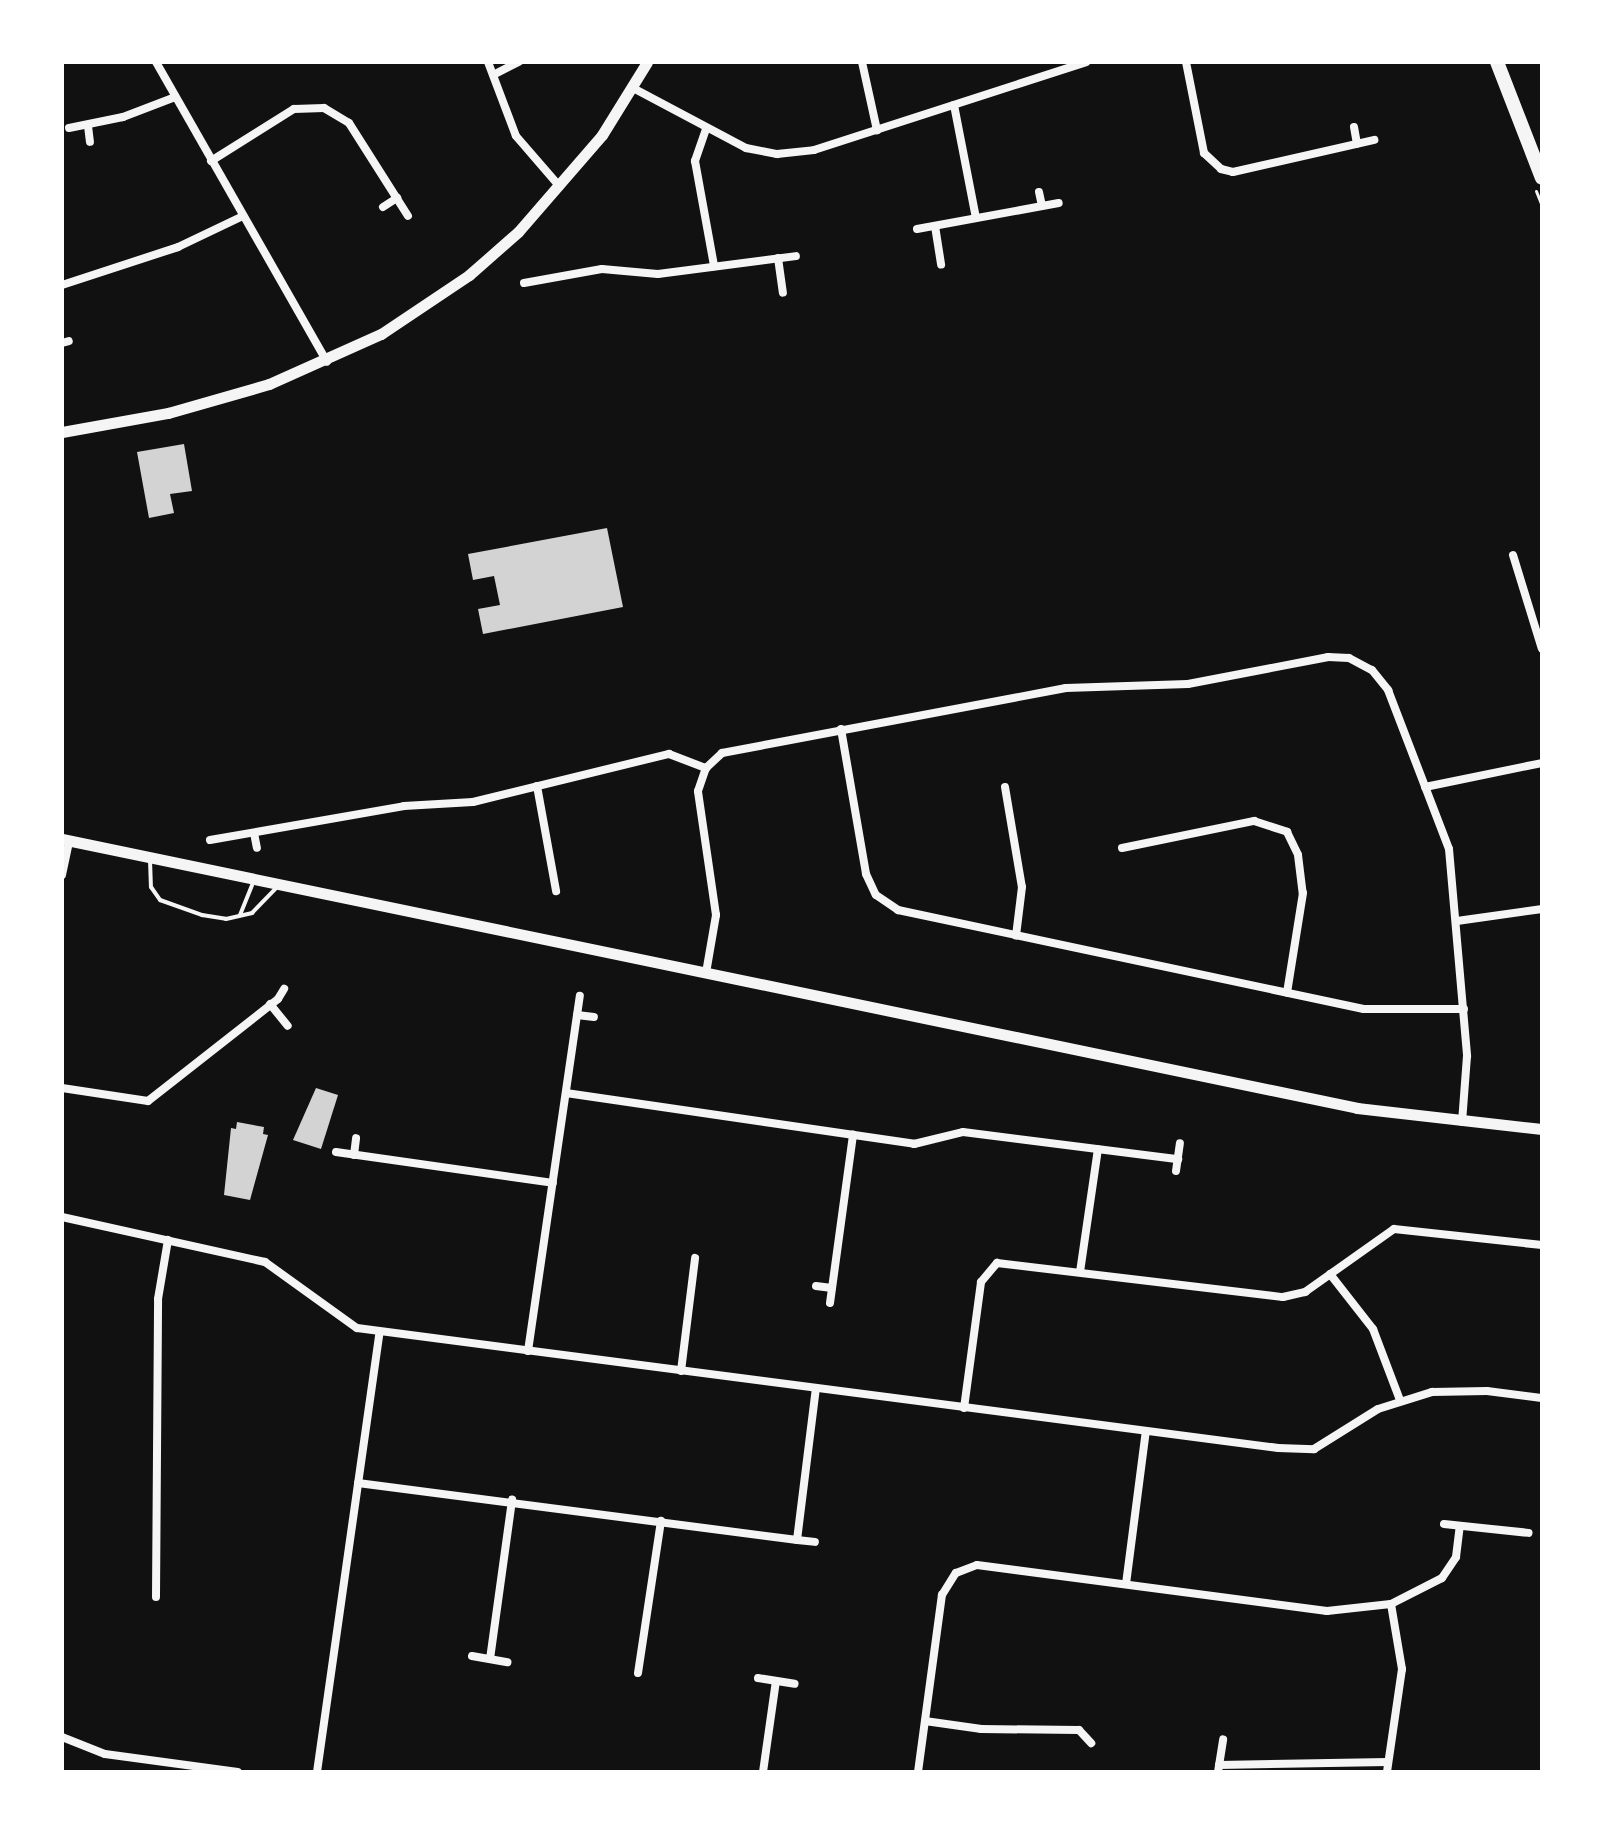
<!DOCTYPE html>
<style>
body{margin:0}
#map{position:relative;width:1604px;height:1834px;overflow:hidden;background:#111;font-family:Manrope,sans-serif}
div>[style]{position:absolute}
.building>*{inset:0;background:#d3d3d3}
.path>*{height:3px;margin:-1.5px;padding:0 1.5px;transform-origin:1.5px;border-radius:1.5px;background:#f5f5f5}
.service>*{height:4px;margin:-2px;padding:0 2px;transform-origin:2px;border-radius:2px;background:#f5f5f5}
.minor>*{height:8px;margin:-4px;padding:0 4px;transform-origin:4px;border-radius:4px;background:#f5f5f5}
.tertiary>*{height:11px;margin:-5.5px;padding:0 5.5px;transform-origin:5.5px;border-radius:5.5px;background:#f5f5f5}
.primary>*{height:14px;margin:-7px;padding:0 7px;transform-origin:7px;border-radius:7px;background:#f5f5f5}
span{translate:-50% -50%;white-space:nowrap;text-align:center;line-height:1.15;-webkit-text-stroke:6px #fff;paint-order:stroke}
.frame{position:absolute;inset:0;border:64px solid #fff;pointer-events:none}
</style>
<div id="map">
<div class="building">
<div style="clip-path:polygon(184px 444px,192px 491px,170px 494px,174px 513px,149px 518px,137px 452px)"></div>
<div style="clip-path:polygon(607px 528px,623px 607px,483px 634px,478px 609px,500px 605px,494px 576px,473px 580px,468px 554px)"></div>
<div style="clip-path:polygon(316px 1088px,338px 1095px,321px 1149px,293px 1140px)"></div>
<div style="clip-path:polygon(237px 1122px,264px 1127px,263px 1134px,268px 1135px,250px 1200px,224px 1195px,231px 1128px,236px 1129px)"></div>
</div>
<div class="path">
<div style="left:1536px;top:191px;width:16px;rotate:68deg"></div>
</div>
<div class="service">
<div style="left:150px;top:860px;width:27px;rotate:88deg"></div>
<div style="left:151px;top:887px;width:16px;rotate:55deg"></div>
<div style="left:160px;top:900px;width:45px;rotate:19.7deg"></div>
<div style="left:202px;top:915px;width:24px;rotate:9deg"></div>
<div style="left:226px;top:919px;width:27px;rotate:-13deg"></div>
<div style="left:252px;top:913px;width:36px;rotate:-46deg"></div>
<div style="left:240px;top:915px;width:38px;rotate:-68deg"></div>
</div>
<div class="minor">
<div style="left:156px;top:62px;width:345px;rotate:60.3deg"></div>
<div style="left:488px;top:62px;width:79px;rotate:69.3deg"></div>
<div style="left:516px;top:136px;width:67px;rotate:49.2deg"></div>
<div style="left:862px;top:62px;width:70px;rotate:77.6deg"></div>
<div style="left:1186px;top:62px;width:93px;rotate:78.8deg"></div>
<div style="left:1204px;top:153px;width:23px;rotate:43deg"></div>
<div style="left:1221px;top:169px;width:12px;rotate:14deg"></div>
<div style="left:1233px;top:172px;width:145px;rotate:-12.8deg"></div>
<div style="left:495px;top:74px;width:27px;rotate:-27deg"></div>
<div style="left:633px;top:88px;width:128px;rotate:28deg"></div>
<div style="left:746px;top:148px;width:32px;rotate:11deg"></div>
<div style="left:777px;top:154px;width:37px;rotate:-6deg"></div>
<div style="left:814px;top:150px;width:286px;rotate:-17.9deg"></div>
<div style="left:954px;top:105px;width:115px;rotate:79deg"></div>
<div style="left:88px;top:126px;width:16px;rotate:83deg"></div>
<div style="left:1354px;top:127px;width:17px;rotate:80deg"></div>
<div style="left:69px;top:128px;width:55px;rotate:-11.5deg"></div>
<div style="left:123px;top:117px;width:56px;rotate:-21deg"></div>
<div style="left:706px;top:129px;width:34px;rotate:109deg"></div>
<div style="left:695px;top:161px;width:107px;rotate:79.7deg"></div>
<div style="left:211px;top:161px;width:98px;rotate:-32.1deg"></div>
<div style="left:294px;top:109px;width:30px;rotate:-2deg"></div>
<div style="left:324px;top:108px;width:29px;rotate:31deg"></div>
<div style="left:349px;top:123px;width:110px;rotate:57.6deg"></div>
<div style="left:1039px;top:192px;width:14px;rotate:78deg"></div>
<div style="left:383px;top:207px;width:17px;rotate:-33deg"></div>
<div style="left:935px;top:226px;width:39px;rotate:81deg"></div>
<div style="left:917px;top:229px;width:144px;rotate:-10.4deg"></div>
<div style="left:778px;top:258px;width:35px;rotate:82deg"></div>
<div style="left:524px;top:283px;width:79px;rotate:-10.2deg"></div>
<div style="left:602px;top:269px;width:56px;rotate:5.1deg"></div>
<div style="left:658px;top:274px;width:139px;rotate:-7.4deg"></div>
<div style="left:62px;top:285px;width:122px;rotate:-18.1deg"></div>
<div style="left:178px;top:247px;width:72px;rotate:-25.5deg"></div>
<div style="left:62px;top:343px;width:7px;rotate:-16deg"></div>
<div style="left:1513px;top:555px;width:98px;rotate:72.9deg"></div>
<div style="left:841px;top:729px;width:147px;rotate:80.2deg"></div>
<div style="left:866px;top:874px;width:23px;rotate:65deg"></div>
<div style="left:876px;top:895px;width:27px;rotate:34deg"></div>
<div style="left:898px;top:910px;width:476px;rotate:12deg"></div>
<div style="left:1364px;top:1009px;width:100px"></div>
<div style="left:537px;top:786px;width:107px;rotate:79.7deg"></div>
<div style="left:1005px;top:787px;width:101px;rotate:80.4deg"></div>
<div style="left:1022px;top:887px;width:49px;rotate:97deg"></div>
<div style="left:1425px;top:787px;width:119px;rotate:-11.6deg"></div>
<div style="left:254px;top:833px;width:15px;rotate:79deg"></div>
<div style="left:210px;top:840px;width:197px;rotate:-9.9deg"></div>
<div style="left:404px;top:806px;width:69px;rotate:-3.3deg"></div>
<div style="left:473px;top:802px;width:202px;rotate:-13.8deg"></div>
<div style="left:669px;top:754px;width:40px;rotate:21deg"></div>
<div style="left:1122px;top:848px;width:135px;rotate:-11.6deg"></div>
<div style="left:1254px;top:821px;width:35px;rotate:18deg"></div>
<div style="left:1287px;top:832px;width:25px;rotate:64deg"></div>
<div style="left:1298px;top:855px;width:38px;rotate:83deg"></div>
<div style="left:1303px;top:893px;width:101px;rotate:99.1deg"></div>
<div style="left:62px;top:875px;width:35px;rotate:-78deg"></div>
<div style="left:1457px;top:921px;width:86px;rotate:-8deg"></div>
<div style="left:706px;top:973px;width:59px;rotate:-80.2deg"></div>
<div style="left:716px;top:915px;width:125px;rotate:-98.3deg"></div>
<div style="left:698px;top:791px;width:24px;rotate:-71deg"></div>
<div style="left:706px;top:768px;width:22px;rotate:-43deg"></div>
<div style="left:722px;top:753px;width:350px;rotate:-10.7deg"></div>
<div style="left:1066px;top:688px;width:122px;rotate:-1.9deg"></div>
<div style="left:1188px;top:684px;width:143px;rotate:-10.9deg"></div>
<div style="left:1328px;top:657px;width:21px;rotate:3deg"></div>
<div style="left:1349px;top:658px;width:26px;rotate:28deg"></div>
<div style="left:1372px;top:670px;width:26px;rotate:51deg"></div>
<div style="left:1388px;top:690px;width:170px;rotate:69deg"></div>
<div style="left:1449px;top:849px;width:208px;rotate:85deg"></div>
<div style="left:1467px;top:1056px;width:66px;rotate:94.3deg"></div>
<div style="left:270px;top:1004px;width:28px;rotate:51deg"></div>
<div style="left:577px;top:1015px;width:17px;rotate:7deg"></div>
<div style="left:62px;top:1088px;width:87px;rotate:8.6deg"></div>
<div style="left:148px;top:1101px;width:165px;rotate:-38.1deg"></div>
<div style="left:278px;top:999px;width:12px;rotate:-59deg"></div>
<div style="left:566px;top:1093px;width:352px;rotate:8.3deg"></div>
<div style="left:914px;top:1144px;width:50px;rotate:-13.8deg"></div>
<div style="left:963px;top:1132px;width:217px;rotate:7.2deg"></div>
<div style="left:336px;top:1152px;width:219px;rotate:8.1deg"></div>
<div style="left:354px;top:1155px;width:17px;rotate:-83deg"></div>
<div style="left:1176px;top:1171px;width:28px;rotate:-82deg"></div>
<div style="left:62px;top:1217px;width:208px;rotate:12.5deg"></div>
<div style="left:265px;top:1262px;width:113px;rotate:35.7deg"></div>
<div style="left:357px;top:1328px;width:929px;rotate:7.42deg"></div>
<div style="left:1278px;top:1448px;width:36px;rotate:2deg"></div>
<div style="left:1314px;top:1449px;width:75px;rotate:-32deg"></div>
<div style="left:1378px;top:1409px;width:57px;rotate:-17.5deg"></div>
<div style="left:1432px;top:1392px;width:55px;rotate:-1deg"></div>
<div style="left:1487px;top:1391px;width:55px;rotate:7.3deg"></div>
<div style="left:1080px;top:1272px;width:124px;rotate:-81.7deg"></div>
<div style="left:1330px;top:1274px;width:70px;rotate:52deg"></div>
<div style="left:1373px;top:1329px;width:76px;rotate:69.2deg"></div>
<div style="left:816px;top:1286px;width:16px;rotate:7deg"></div>
<div style="left:830px;top:1303px;width:170px;rotate:-82.2deg"></div>
<div style="left:528px;top:1351px;width:359px;rotate:-81.7deg"></div>
<div style="left:681px;top:1371px;width:114px;rotate:-82.9deg"></div>
<div style="left:964px;top:1408px;width:127px;rotate:-82.3deg"></div>
<div style="left:981px;top:1282px;width:25px;rotate:-50deg"></div>
<div style="left:997px;top:1263px;width:288px;rotate:6.8deg"></div>
<div style="left:1283px;top:1297px;width:23px;rotate:-13deg"></div>
<div style="left:1305px;top:1292px;width:109px;rotate:-35.3deg"></div>
<div style="left:1394px;top:1229px;width:149px;rotate:6.2deg"></div>
<div style="left:358px;top:1483px;width:443px;rotate:7.4deg"></div>
<div style="left:797px;top:1540px;width:153px;rotate:-82.9deg"></div>
<div style="left:1444px;top:1524px;width:85px;rotate:6deg"></div>
<div style="left:797px;top:1540px;width:18px;rotate:6deg"></div>
<div style="left:1126px;top:1584px;width:154px;rotate:-82.6deg"></div>
<div style="left:156px;top:1597px;width:298px;rotate:-89.6deg"></div>
<div style="left:158px;top:1299px;width:60px;rotate:-80.4deg"></div>
<div style="left:1391px;top:1604px;width:57px;rotate:-27deg"></div>
<div style="left:1442px;top:1578px;width:25px;rotate:-56deg"></div>
<div style="left:1456px;top:1557px;width:31px;rotate:-83deg"></div>
<div style="left:472px;top:1656px;width:36px;rotate:10deg"></div>
<div style="left:490px;top:1659px;width:161px;rotate:-82.1deg"></div>
<div style="left:638px;top:1673px;width:154px;rotate:-81.4deg"></div>
<div style="left:758px;top:1678px;width:37px;rotate:9deg"></div>
<div style="left:925px;top:1721px;width:57px;rotate:8.1deg"></div>
<div style="left:981px;top:1729px;width:98px;rotate:0.6deg"></div>
<div style="left:1079px;top:1730px;width:18px;rotate:47deg"></div>
<div style="left:62px;top:1737px;width:46px;rotate:21.6deg"></div>
<div style="left:105px;top:1754px;width:134px;rotate:7.7deg"></div>
<div style="left:1219px;top:1765px;width:169px;rotate:-1deg"></div>
<div style="left:317px;top:1772px;width:444px;rotate:-81.9deg"></div>
<div style="left:763px;top:1772px;width:92px;rotate:-81.9deg"></div>
<div style="left:918px;top:1772px;width:179px;rotate:-82.3deg"></div>
<div style="left:942px;top:1595px;width:26px;rotate:-58deg"></div>
<div style="left:956px;top:1573px;width:22px;rotate:-21deg"></div>
<div style="left:977px;top:1565px;width:353px;rotate:7.5deg"></div>
<div style="left:1327px;top:1611px;width:64px;rotate:-6.2deg"></div>
<div style="left:1391px;top:1604px;width:66px;rotate:80.4deg"></div>
<div style="left:1402px;top:1669px;width:104px;rotate:98.3deg"></div>
<div style="left:1218px;top:1772px;width:33px;rotate:-81deg"></div>
</div>
<div class="tertiary">
<div style="left:62px;top:432px;width:108px;rotate:-10.2deg"></div>
<div style="left:168px;top:413px;width:105px;rotate:-16deg"></div>
<div style="left:269px;top:384px;width:123px;rotate:-24.1deg"></div>
<div style="left:381px;top:334px;width:106px;rotate:-33.8deg"></div>
<div style="left:469px;top:275px;width:65px;rotate:-41.3deg"></div>
<div style="left:518px;top:232px;width:128px;rotate:-49.1deg"></div>
<div style="left:602px;top:135px;width:86px;rotate:-58.3deg"></div>
<div style="left:62px;top:839px;width:1323px;rotate:11.73deg"></div>
<div style="left:1357px;top:1108px;width:186px;rotate:6.5deg"></div>
</div>
<div class="primary">
<div style="left:1497px;top:62px;width:124px;rotate:68.8deg"></div>
</div>
<div class="frame"></div>
</div>
